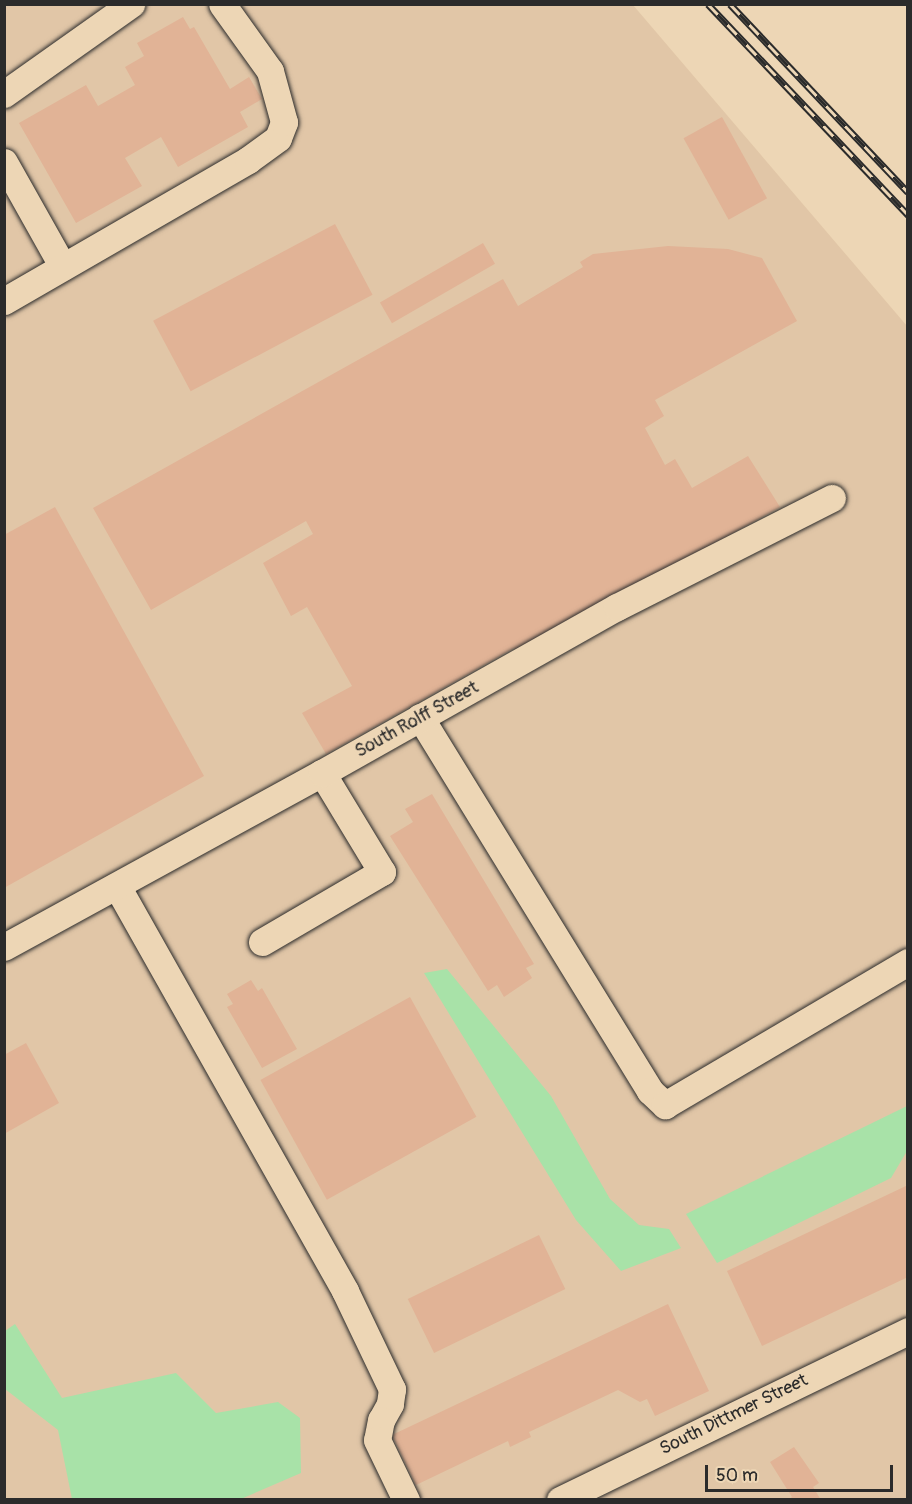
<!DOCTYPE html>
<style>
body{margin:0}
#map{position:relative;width:912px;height:1504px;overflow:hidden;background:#edd6b5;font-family:Pangolin,sans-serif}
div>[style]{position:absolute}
.built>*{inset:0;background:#e1c6a7}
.green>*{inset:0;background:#a8e2a8}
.building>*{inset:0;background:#e1b396;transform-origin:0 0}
.roads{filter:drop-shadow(0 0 2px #2b2b2b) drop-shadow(0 0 2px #2b2b2b)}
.minor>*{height:27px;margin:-13.5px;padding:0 13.5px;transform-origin:13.5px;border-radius:13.5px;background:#edd6b5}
.rail>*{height:7px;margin-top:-3.5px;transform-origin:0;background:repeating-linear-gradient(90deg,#edd6b5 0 14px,#2b2b2b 0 28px);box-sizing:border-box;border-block:2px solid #2b2b2b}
span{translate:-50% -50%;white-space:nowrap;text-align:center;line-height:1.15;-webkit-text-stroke:4.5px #edd6b5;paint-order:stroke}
.street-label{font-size:18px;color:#2b2b2b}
.frame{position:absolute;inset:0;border:6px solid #2b2b2b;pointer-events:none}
.scale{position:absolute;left:705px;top:1465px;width:188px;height:27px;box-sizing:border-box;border:3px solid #2b2b2b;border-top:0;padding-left:8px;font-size:18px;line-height:21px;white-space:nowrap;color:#2b2b2b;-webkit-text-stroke:4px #edd6b5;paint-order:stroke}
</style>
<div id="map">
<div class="built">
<div style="clip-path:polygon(5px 5px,633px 5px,907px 326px,907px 1499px,5px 1500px)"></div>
</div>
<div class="green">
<div style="clip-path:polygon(447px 969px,551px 1096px,610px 1199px,639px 1225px,669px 1229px,681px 1248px,621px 1271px,576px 1220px,424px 973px)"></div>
<div style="clip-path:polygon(907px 1106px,907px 1151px,891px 1178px,717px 1263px,686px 1214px)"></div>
<div style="clip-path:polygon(15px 1324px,62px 1398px,176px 1373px,216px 1413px,278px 1402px,300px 1418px,301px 1473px,241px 1499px,72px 1499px,58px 1430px,5px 1389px,5px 1331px)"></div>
</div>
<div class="building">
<div style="clip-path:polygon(183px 17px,190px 29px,194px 27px,230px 89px,249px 77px,262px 99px,240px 112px,248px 127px,178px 167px,161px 137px,125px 158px,142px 186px,76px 223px,19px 123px,86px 85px,98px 106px,135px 85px,125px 67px,144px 56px,137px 43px)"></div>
<div style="left:722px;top:117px;width:93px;height:44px;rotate:61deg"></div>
<div style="left:335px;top:224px;width:80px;height:206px;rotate:62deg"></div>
<div style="left:483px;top:243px;width:24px;height:119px;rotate:60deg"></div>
<div style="clip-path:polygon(668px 246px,728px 249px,762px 258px,797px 321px,655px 400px,664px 416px,645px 428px,665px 465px,675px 459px,692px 488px,748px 456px,780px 507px,517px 653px,514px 648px,326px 754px,302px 713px,352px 686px,307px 607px,291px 616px,263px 563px,313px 534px,306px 521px,151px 610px,93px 508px,503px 279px,518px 306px,583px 267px,580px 262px,593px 254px)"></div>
<div style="clip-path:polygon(55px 507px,204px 776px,4px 888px,4px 535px)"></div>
<div style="clip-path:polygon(432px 794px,534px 964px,526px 968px,532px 978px,504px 997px,497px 985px,488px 991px,390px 836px,413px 822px,405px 809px)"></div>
<div style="clip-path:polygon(251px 980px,258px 991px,262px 988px,297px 1049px,262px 1068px,227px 1007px,233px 1004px,227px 994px)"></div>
<div style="left:410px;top:997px;width:137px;height:171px;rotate:61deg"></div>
<div style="clip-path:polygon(26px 1043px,59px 1103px,4px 1134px,4px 1055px)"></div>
<div style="clip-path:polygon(908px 1185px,908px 1277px,762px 1346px,727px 1271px)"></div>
<div style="left:539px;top:1235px;width:60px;height:146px;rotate:64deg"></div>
<div style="clip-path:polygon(668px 1304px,709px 1391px,655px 1416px,647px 1399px,640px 1402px,618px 1390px,529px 1432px,531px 1437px,510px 1447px,508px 1441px,416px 1485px,392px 1435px)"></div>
<div style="clip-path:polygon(794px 1447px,819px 1483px,813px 1487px,821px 1500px,788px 1500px,792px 1497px,770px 1462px)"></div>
</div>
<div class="roads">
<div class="minor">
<div style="left:4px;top:94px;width:156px;rotate:-35.3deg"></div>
<div style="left:4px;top:162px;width:120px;rotate:60.7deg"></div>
<div style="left:4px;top:301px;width:282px;rotate:-30deg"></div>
<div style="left:248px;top:160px;width:37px;rotate:-36deg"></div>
<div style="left:278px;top:138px;width:17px;rotate:-69deg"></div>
<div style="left:284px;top:122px;width:53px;rotate:-105.4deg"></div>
<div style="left:270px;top:71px;width:82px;rotate:-125.6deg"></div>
<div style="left:420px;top:717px;width:439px;rotate:58.4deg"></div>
<div style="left:650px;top:1091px;width:21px;rotate:43deg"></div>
<div style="left:665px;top:1105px;width:282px;rotate:-30.5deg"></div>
<div style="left:117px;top:886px;width:465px;rotate:60.6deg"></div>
<div style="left:345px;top:1291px;width:109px;rotate:64.4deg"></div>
<div style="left:392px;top:1389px;width:15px;rotate:98deg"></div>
<div style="left:390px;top:1404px;width:18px;rotate:119deg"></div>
<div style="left:381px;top:1420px;width:20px;rotate:101deg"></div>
<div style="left:377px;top:1440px;width:67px;rotate:64.2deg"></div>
<div style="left:262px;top:942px;width:139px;rotate:-30.3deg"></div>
<div style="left:382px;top:872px;width:116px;rotate:-121.2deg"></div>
<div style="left:4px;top:947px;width:362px;rotate:-28.7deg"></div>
<div style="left:322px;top:773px;width:338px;rotate:-29.4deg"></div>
<div style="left:617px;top:607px;width:241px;rotate:-26.9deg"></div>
<div style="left:560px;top:1500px;width:387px;rotate:-25.9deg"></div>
</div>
</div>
<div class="rail">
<div style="left:708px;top:4px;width:291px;rotate:46.5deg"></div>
<div style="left:730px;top:4px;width:259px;rotate:46.6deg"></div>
</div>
<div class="street-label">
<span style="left:417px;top:720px;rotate:-29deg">South Rolff Street</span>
<span style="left:734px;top:1415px;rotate:-26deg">South Dittmer Street</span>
</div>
<div class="frame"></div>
<div class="scale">50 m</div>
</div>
